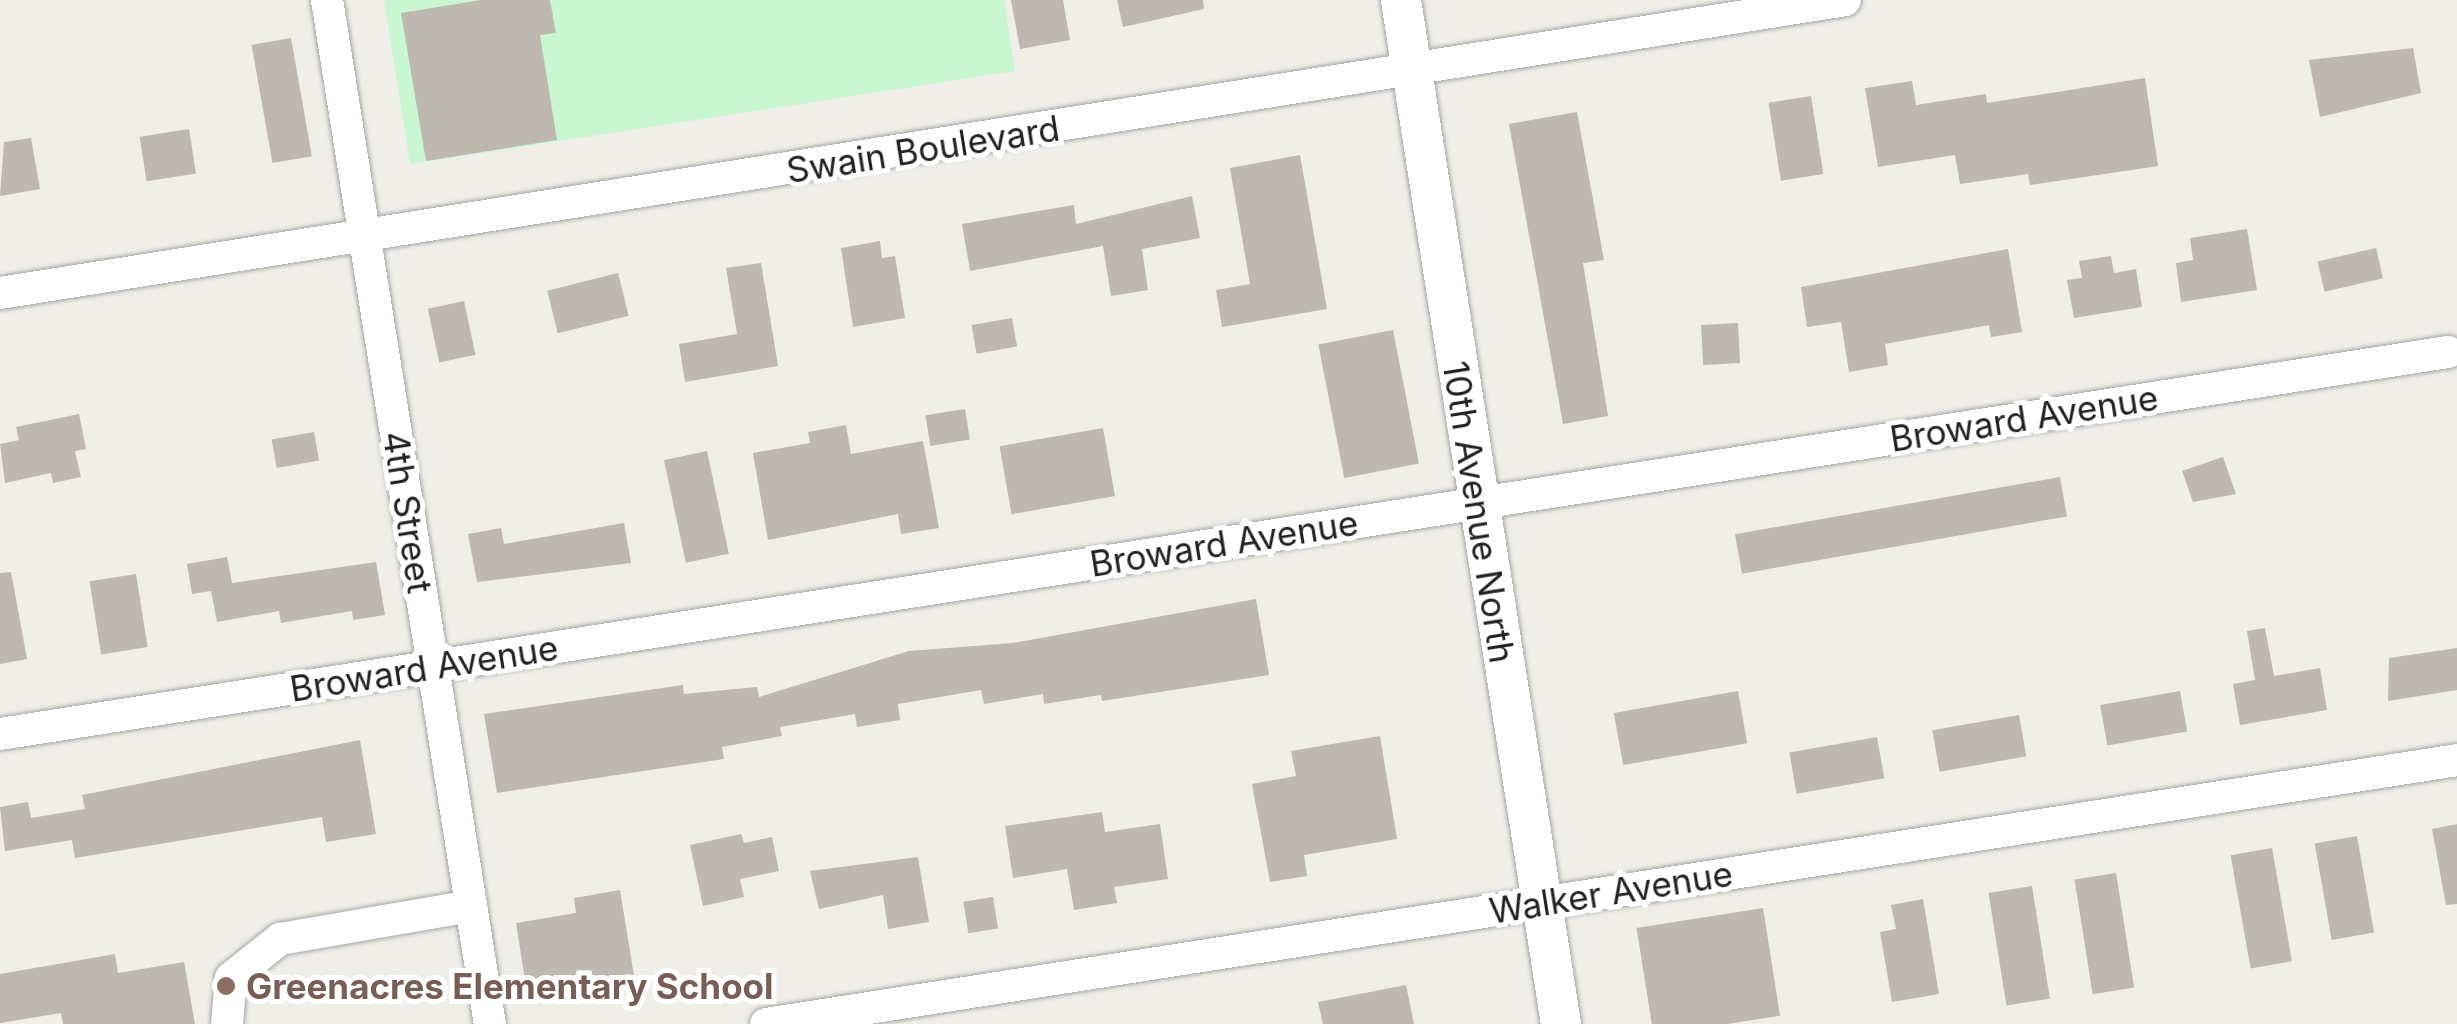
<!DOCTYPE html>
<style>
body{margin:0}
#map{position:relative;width:2457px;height:1024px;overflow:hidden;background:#f0eee8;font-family:Inter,sans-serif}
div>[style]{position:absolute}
.park>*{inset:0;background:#c9f7d1}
.building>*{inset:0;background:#beb8b1;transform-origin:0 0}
.roads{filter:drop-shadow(0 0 2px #a5a5a5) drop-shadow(0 0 2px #a5a5a5)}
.minor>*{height:32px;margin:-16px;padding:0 16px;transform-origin:16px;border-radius:16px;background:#fff}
.tertiary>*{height:40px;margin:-20px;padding:0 20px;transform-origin:20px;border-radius:20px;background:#fff}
.dots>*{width:28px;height:28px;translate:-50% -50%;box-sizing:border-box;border:5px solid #fff;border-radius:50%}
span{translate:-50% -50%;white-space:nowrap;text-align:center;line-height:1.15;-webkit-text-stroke:10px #fff;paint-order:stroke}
.street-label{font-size:35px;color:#212121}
.education-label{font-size:35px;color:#785e54;font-weight:700}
.left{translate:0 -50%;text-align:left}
</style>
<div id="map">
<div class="park">
<div style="clip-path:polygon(384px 0,1004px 0,1015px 71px,410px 164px)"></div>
</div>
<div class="building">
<div style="clip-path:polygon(481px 0,550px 0,556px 33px,540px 35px,557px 140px,426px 161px,401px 13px)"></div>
<div style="clip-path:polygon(1011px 0,1063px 0,1070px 40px,1020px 49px)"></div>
<div style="clip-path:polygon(1117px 0,1203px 0,1204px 9px,1123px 27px)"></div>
<div style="left:291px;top:38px;width:120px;height:40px;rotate:80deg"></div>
<div style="clip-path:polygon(2413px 48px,2421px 93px,2320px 117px,2309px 60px)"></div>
<div style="clip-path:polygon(2145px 78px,2158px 166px,2030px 185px,2028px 174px,1960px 184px,1955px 155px,1878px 167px,1865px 88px,1912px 81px,1916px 105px,1986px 94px,1987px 103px)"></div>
<div style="left:1811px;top:96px;width:79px;height:43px;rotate:81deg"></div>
<div style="clip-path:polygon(1577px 112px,1604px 260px,1583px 263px,1608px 416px,1563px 424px,1509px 124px)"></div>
<div style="left:189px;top:129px;width:45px;height:50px;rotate:81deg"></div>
<div style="clip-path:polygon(31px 138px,40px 189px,0 196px,4px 142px)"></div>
<div style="clip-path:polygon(1300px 155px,1327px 309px,1222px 327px,1216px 290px,1250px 284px,1230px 168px)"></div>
<div style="clip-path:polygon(1192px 196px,1200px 238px,1142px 249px,1148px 290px,1111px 296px,1103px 246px,970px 271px,962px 224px,1074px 205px,1076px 224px)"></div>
<div style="clip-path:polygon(2247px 229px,2257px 290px,2181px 302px,2176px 263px,2193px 260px,2190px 238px)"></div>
<div style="clip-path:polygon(880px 241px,882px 258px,895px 256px,905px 318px,853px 327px,841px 248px)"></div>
<div style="left:2376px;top:248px;width:31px;height:60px;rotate:77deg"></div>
<div style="clip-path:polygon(2008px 249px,2022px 332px,1991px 337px,1989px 325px,1885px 344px,1888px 365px,1849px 372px,1841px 322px,1807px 327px,1801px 287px)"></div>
<div style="clip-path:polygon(2111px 256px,2114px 273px,2136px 269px,2142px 307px,2074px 318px,2067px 280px,2082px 278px,2079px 261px)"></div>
<div style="clip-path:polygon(761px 263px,778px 366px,685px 382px,679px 344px,737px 334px,726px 268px)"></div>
<div style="left:618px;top:273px;width:44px;height:73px;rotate:76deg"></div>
<div style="left:464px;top:301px;width:55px;height:37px;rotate:78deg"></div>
<div style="left:1012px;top:318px;width:29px;height:41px;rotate:80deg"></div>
<div style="left:1738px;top:323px;width:40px;height:37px;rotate:87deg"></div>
<div style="left:1393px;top:330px;width:136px;height:76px;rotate:79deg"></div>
<div style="left:965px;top:409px;width:31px;height:40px;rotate:81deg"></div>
<div style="clip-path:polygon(79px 414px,86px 449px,75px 451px,81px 477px,53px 483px,51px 473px,5px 483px,0 444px,19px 440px,16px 427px)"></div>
<div style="clip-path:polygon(846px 425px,851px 454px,923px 441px,939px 528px,901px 534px,898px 514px,768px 540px,753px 453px,810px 443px,808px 432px)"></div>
<div style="left:1103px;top:428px;width:69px;height:105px;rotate:80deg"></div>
<div style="left:314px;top:432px;width:29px;height:43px;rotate:80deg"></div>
<div style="left:707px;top:451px;width:105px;height:44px;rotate:78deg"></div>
<div style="clip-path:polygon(2223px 457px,2236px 494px,2193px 502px,2182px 471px)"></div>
<div style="left:2060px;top:477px;width:40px;height:330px;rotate:80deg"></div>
<div style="clip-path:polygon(624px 523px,631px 563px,477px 582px,468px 534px,501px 528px,504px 544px)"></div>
<div style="clip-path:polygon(227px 557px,232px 583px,376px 562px,385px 615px,353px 620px,352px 611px,281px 623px,279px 611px,217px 622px,211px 591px,192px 594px,187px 564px)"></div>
<div style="clip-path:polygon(11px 572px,27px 659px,0 664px,0 573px)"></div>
<div style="left:136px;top:574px;width:74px;height:47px;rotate:81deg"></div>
<div style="clip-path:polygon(1256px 599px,1269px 675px,1102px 701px,1101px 695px,1044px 704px,1043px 694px,984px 704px,981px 690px,898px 704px,900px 720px,857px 727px,855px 714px,780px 727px,782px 736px,722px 747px,724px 759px,497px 793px,484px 714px,683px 685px,684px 694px,757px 687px,759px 697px,909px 651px,1013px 643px)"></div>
<div style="clip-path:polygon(2265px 628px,2274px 676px,2320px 668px,2327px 710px,2240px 725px,2233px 684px,2255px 680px,2247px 631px)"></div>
<div style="clip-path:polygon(2457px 648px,2457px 690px,2388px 701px,2389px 658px)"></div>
<div style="left:1738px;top:691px;width:53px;height:126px;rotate:80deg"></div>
<div style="left:2180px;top:691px;width:41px;height:81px;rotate:80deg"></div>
<div style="left:2019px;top:715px;width:42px;height:88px;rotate:80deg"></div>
<div style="clip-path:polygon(1380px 736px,1397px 839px,1304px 855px,1307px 876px,1270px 882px,1252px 784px,1296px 776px,1291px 751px)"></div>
<div style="left:1877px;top:737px;width:42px;height:89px;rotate:80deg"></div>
<div style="clip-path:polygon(360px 740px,376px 834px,326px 842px,322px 817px,75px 858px,72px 840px,5px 851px,0 807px,28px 802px,31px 818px,85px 809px,82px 795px)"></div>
<div style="clip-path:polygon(1102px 812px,1105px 832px,1160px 824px,1168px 879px,1114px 887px,1117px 903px,1074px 910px,1067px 869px,1013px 878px,1005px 826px)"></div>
<div style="clip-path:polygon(2457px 824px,2457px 904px,2446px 905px,2432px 829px)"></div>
<div style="clip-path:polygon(741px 834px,744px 843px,772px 837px,779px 871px,740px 879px,744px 897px,703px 906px,690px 845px)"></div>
<div style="left:2357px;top:836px;width:98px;height:43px;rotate:80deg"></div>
<div style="left:2272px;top:848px;width:115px;height:42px;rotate:80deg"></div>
<div style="clip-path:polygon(918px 857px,929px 922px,888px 929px,883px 895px,819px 909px,810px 871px)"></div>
<div style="left:2116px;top:873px;width:116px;height:42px;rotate:81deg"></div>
<div style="left:2032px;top:886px;width:114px;height:44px;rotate:81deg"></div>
<div style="clip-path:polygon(620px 890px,635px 982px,528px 999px,516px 923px,576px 913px,574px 898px)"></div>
<div style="left:993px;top:897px;width:32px;height:30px;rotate:81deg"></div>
<div style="clip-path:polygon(1923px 899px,1939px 994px,1892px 1002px,1880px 932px,1896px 929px,1891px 905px)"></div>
<div style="left:1763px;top:908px;width:109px;height:128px;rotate:81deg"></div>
<div style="clip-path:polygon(115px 954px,118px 973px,184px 962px,195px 1024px,63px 1024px,61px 1013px,0 1023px,0 974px)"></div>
<div style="clip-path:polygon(1406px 985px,1414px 1024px,1323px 1024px,1318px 1002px)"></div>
</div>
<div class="roads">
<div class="minor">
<div style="left:327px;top:0;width:1037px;rotate:80.96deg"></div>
<div style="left:0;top:293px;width:1868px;rotate:-9.02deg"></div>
<div style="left:0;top:734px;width:2478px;rotate:-8.87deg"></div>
<div style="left:227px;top:1024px;width:46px;rotate:-85deg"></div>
<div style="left:231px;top:978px;width:63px;rotate:-38.5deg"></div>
<div style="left:280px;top:939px;width:194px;rotate:-9.8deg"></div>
<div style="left:766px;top:1024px;width:1711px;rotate:-8.87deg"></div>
</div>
<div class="tertiary">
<div style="left:1401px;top:0;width:1036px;rotate:81.12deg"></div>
</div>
</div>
<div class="dots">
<div style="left:226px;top:986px;background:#8d6e63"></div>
</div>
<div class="street-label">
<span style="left:923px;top:149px;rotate:-9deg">Swain Boulevard</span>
<span style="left:2024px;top:418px;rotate:-9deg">Broward Avenue</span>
<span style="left:408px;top:512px;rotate:81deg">4th Street</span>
<span style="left:1479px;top:512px;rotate:81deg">10th Avenue North</span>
<span style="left:1224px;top:543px;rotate:-9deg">Broward Avenue</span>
<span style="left:424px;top:668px;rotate:-9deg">Broward Avenue</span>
<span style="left:1611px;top:892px;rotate:-9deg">Walker Avenue</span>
</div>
<div class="education-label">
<span class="left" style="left:246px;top:986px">Greenacres Elementary School</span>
</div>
</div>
